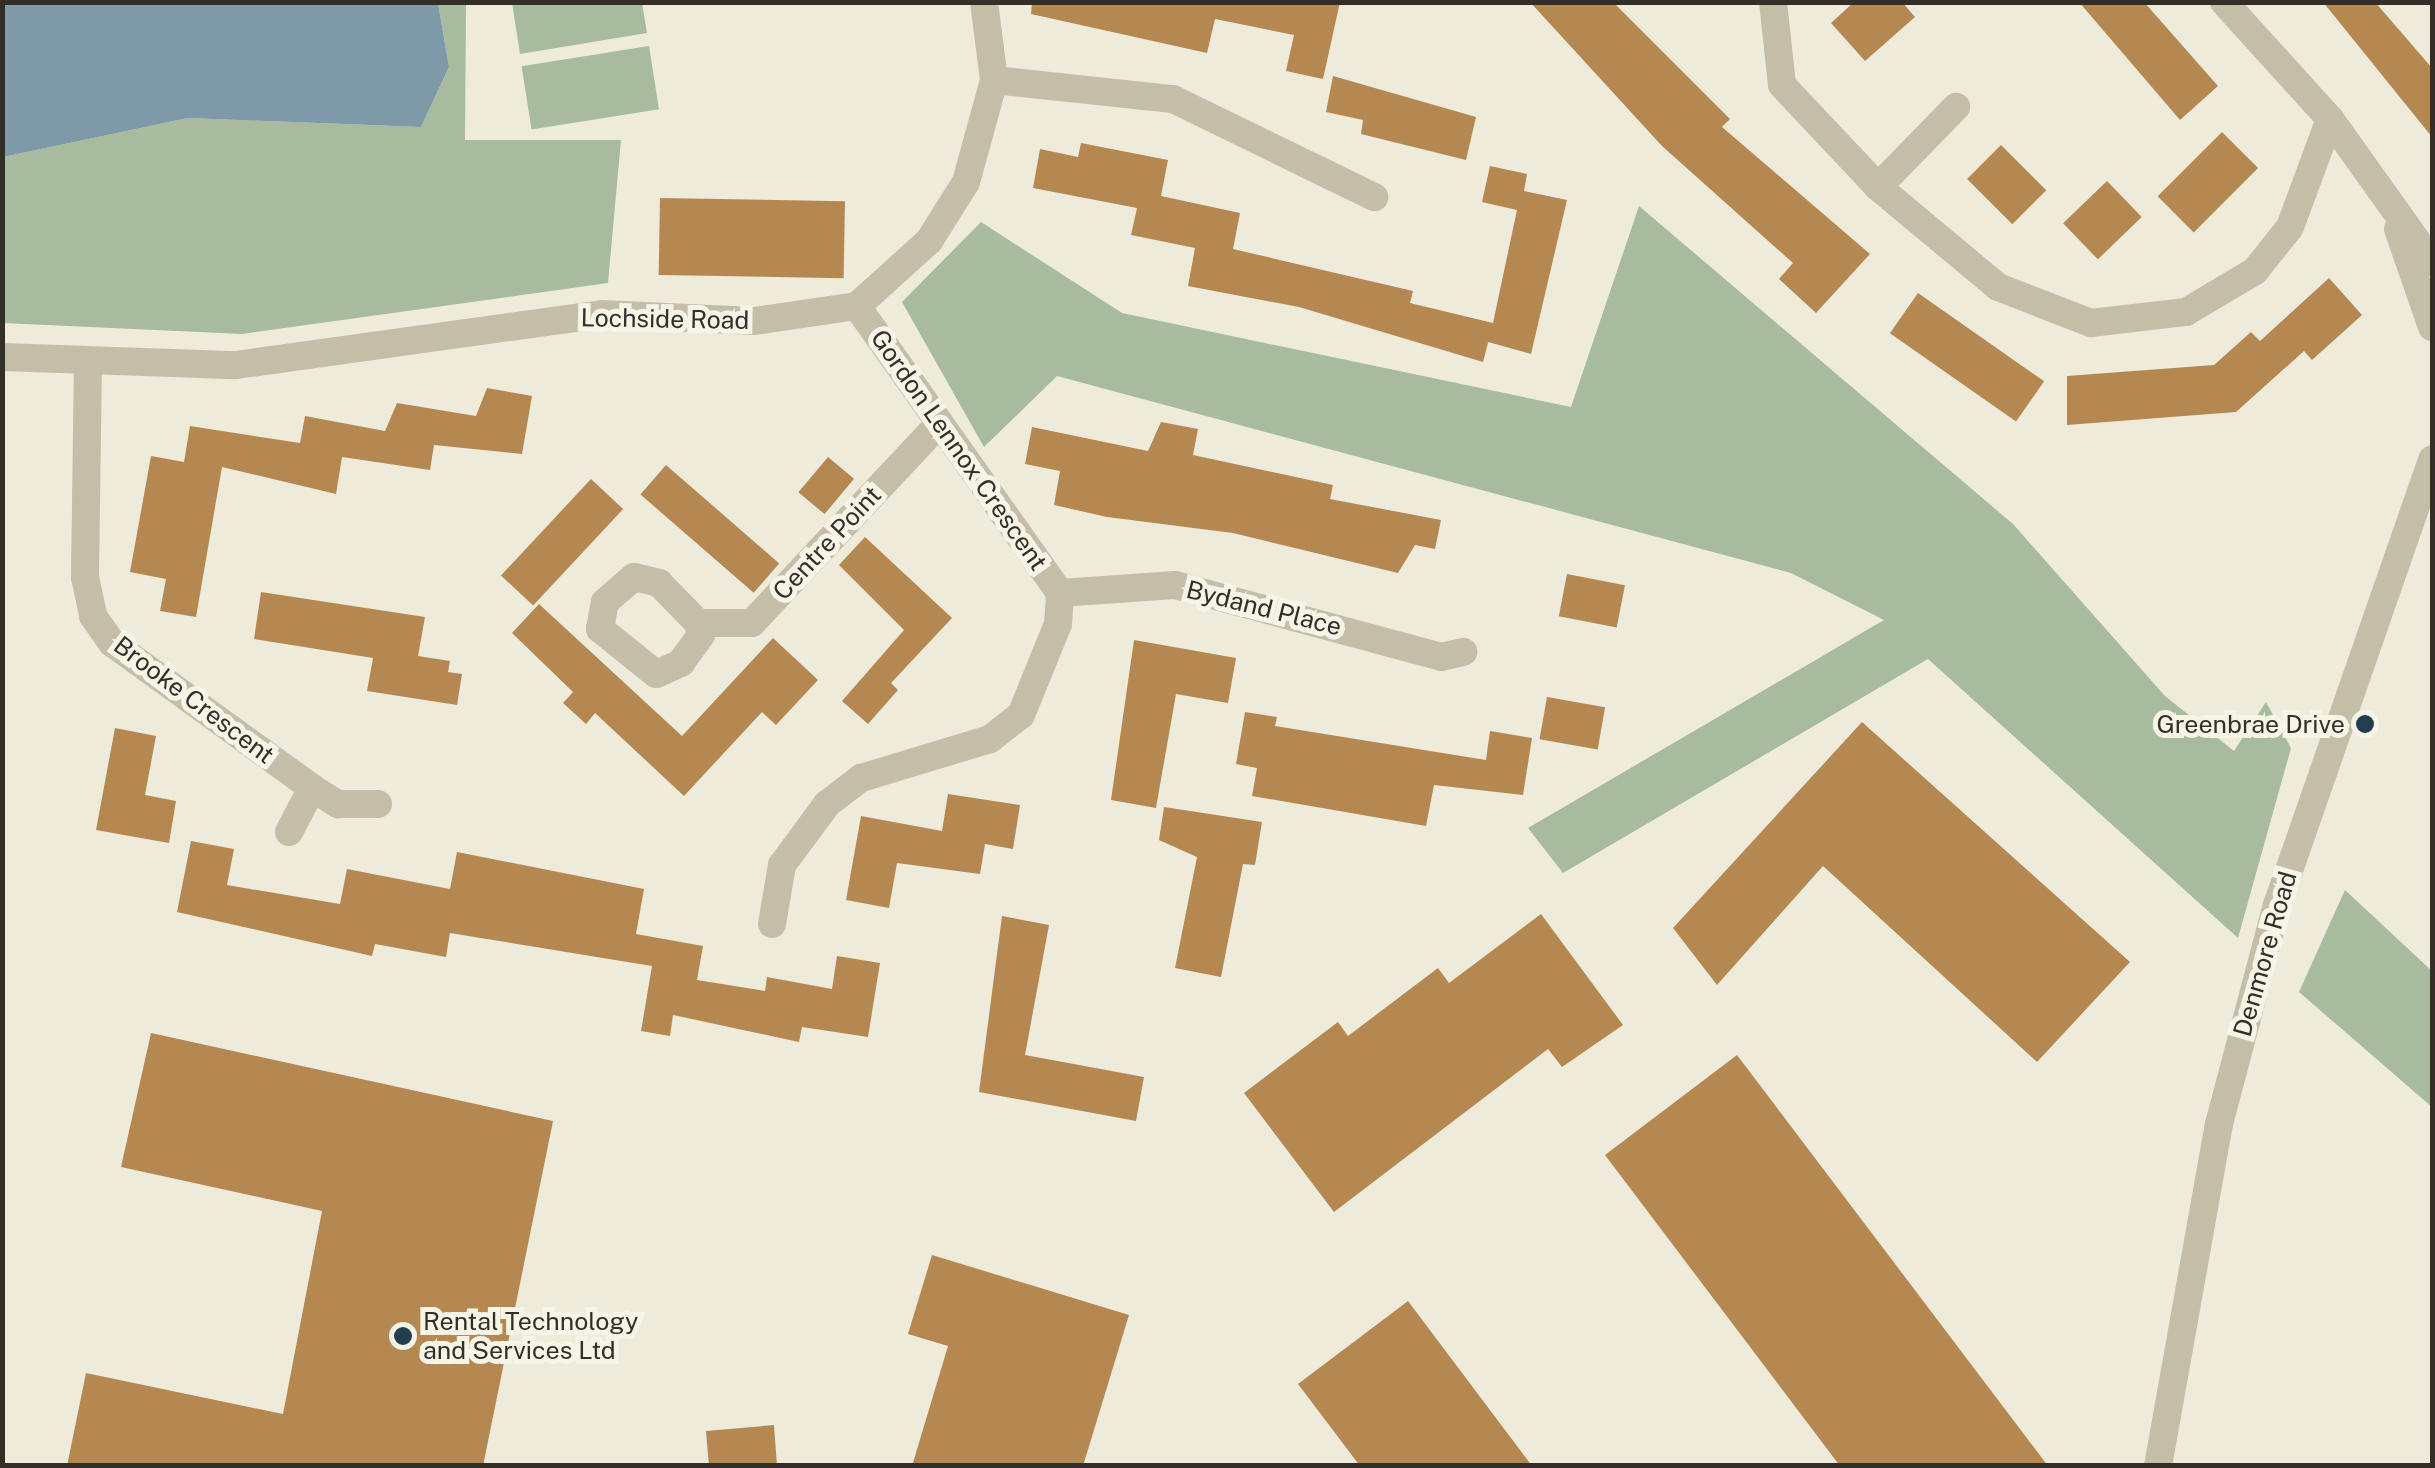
<!DOCTYPE html>
<style>
body{margin:0}
#map{position:relative;width:2435px;height:1468px;overflow:hidden;background:#eeebdb;font-family:"Public Sans",sans-serif}
div>[style]{position:absolute}
.green>*{inset:0;background:#a8bb9e;transform-origin:0 0}
.water>*{inset:0;background:#7e99a7}
.building>*{inset:0;background:#b58852;transform-origin:0 0}
.minor>*{height:28px;margin:-14px;padding:0 14px;transform-origin:14px;border-radius:14px;background:#c4bea9}
.tertiary>*{height:28px;margin:-14px;padding:0 14px;transform-origin:14px;border-radius:14px;background:#c4bea9}
.dots>*{width:28px;height:28px;translate:-50% -50%;box-sizing:border-box;border:5px solid #f6f4e7;border-radius:50%}
span{translate:-50% -50%;white-space:nowrap;text-align:center;line-height:1.15;-webkit-text-stroke:10px #f6f4e7;paint-order:stroke}
.street-label{font-size:25px;color:#332e28}
.poi-label{font-size:25px;color:#332e28}
.right{translate:-100% -50%;text-align:right}
.left{translate:0 -50%;text-align:left}
.frame{position:absolute;inset:0;border:5px solid #332e28;pointer-events:none}
</style>
<div id="map">
<div class="green">
<div style="clip-path:polygon(438px 3px,466px 3px,465px 140px,621px 140px,608px 283px,242px 334px,3px 323px,3px 157px,188px 118px,421px 127px,449px 67px)"></div>
<div style="clip-path:polygon(512px 3px,642px 3px,647px 33px,520px 54px)"></div>
<div style="left:649px;top:46px;width:64px;height:129px;rotate:81deg"></div>
<div style="clip-path:polygon(1639px 206px,2013px 524px,2165px 696px,2234px 751px,2266px 702px,2291px 748px,2238px 938px,1928px 659px,1563px 873px,1528px 828px,1884px 620px,1791px 573px,1057px 376px,984px 447px,902px 302px,981px 222px,1122px 313px,1571px 407px)"></div>
<div style="clip-path:polygon(2345px 890px,2432px 971px,2432px 1107px,2299px 992px)"></div>
</div>
<div class="water">
<div style="clip-path:polygon(3px 2px,438px 3px,449px 67px,421px 127px,188px 118px,3px 157px)"></div>
</div>
<div class="building">
<div style="clip-path:polygon(1032px 2px,1340px 2px,1323px 79px,1286px 71px,1294px 35px,1215px 19px,1207px 53px,1031px 14px)"></div>
<div style="clip-path:polygon(1530px 2px,1613px 2px,1730px 119px,1722px 127px,1870px 254px,1816px 313px,1779px 279px,1793px 263px,1662px 146px)"></div>
<div style="clip-path:polygon(1854px 2px,1902px 2px,1915px 17px,1865px 61px,1831px 23px)"></div>
<div style="clip-path:polygon(2079px 2px,2144px 2px,2218px 86px,2180px 120px)"></div>
<div style="clip-path:polygon(2323px 2px,2375px 2px,2432px 68px,2432px 137px)"></div>
<div style="clip-path:polygon(1333px 76px,1476px 117px,1466px 160px,1361px 134px,1363px 120px,1326px 112px)"></div>
<div style="left:2222px;top:132px;width:51px;height:91px;rotate:45deg"></div>
<div style="clip-path:polygon(1081px 143px,1168px 160px,1161px 196px,1240px 213px,1233px 249px,1413px 291px,1410px 303px,1493px 323px,1517px 210px,1482px 202px,1490px 166px,1527px 174px,1524px 191px,1567px 200px,1531px 354px,1488px 342px,1491px 331px,1483px 362px,1299px 307px,1188px 286px,1195px 248px,1131px 235px,1137px 208px,1033px 188px,1040px 149px,1078px 157px)"></div>
<div style="left:2001px;top:145px;width:64px;height:48px;rotate:45deg"></div>
<div style="left:2107px;top:181px;width:50px;height:61px;rotate:46deg"></div>
<div style="left:660px;top:198px;width:185px;height:77px;rotate:1deg"></div>
<div style="clip-path:polygon(2329px 278px,2362px 315px,2312px 360px,2304px 351px,2236px 412px,2067px 425px,2067px 376px,2214px 365px,2251px 332px,2260px 341px)"></div>
<div style="left:1918px;top:293px;width:154px;height:49px;rotate:35deg"></div>
<div style="clip-path:polygon(487px 388px,532px 396px,522px 454px,434px 445px,430px 470px,342px 457px,336px 494px,222px 467px,196px 617px,160px 611px,166px 579px,130px 572px,151px 456px,184px 462px,190px 426px,300px 443px,305px 416px,385px 431px,397px 403px,476px 416px)"></div>
<div style="clip-path:polygon(1161px 422px,1198px 429px,1193px 455px,1333px 485px,1330px 499px,1441px 520px,1435px 549px,1415px 545px,1398px 573px,1233px 533px,1107px 517px,1054px 505px,1060px 471px,1025px 464px,1032px 427px,1148px 451px)"></div>
<div style="left:828px;top:457px;width:34px;height:46px;rotate:40deg"></div>
<div style="left:666px;top:465px;width:150px;height:39px;rotate:41deg"></div>
<div style="left:591px;top:479px;width:44px;height:132px;rotate:43deg"></div>
<div style="clip-path:polygon(865px 537px,952px 618px,891px 683px,898px 690px,868px 724px,842px 701px,904px 630px,839px 565px)"></div>
<div style="left:1567px;top:574px;width:59px;height:43px;rotate:11deg"></div>
<div style="clip-path:polygon(261px 592px,425px 617px,418px 656px,450px 661px,448px 672px,462px 674px,457px 705px,367px 691px,373px 658px,254px 639px)"></div>
<div style="clip-path:polygon(539px 604px,682px 736px,773px 638px,818px 680px,776px 725px,762px 712px,684px 796px,595px 713px,586px 724px,563px 703px,573px 692px,512px 633px)"></div>
<div style="clip-path:polygon(1134px 640px,1236px 658px,1228px 703px,1176px 694px,1156px 808px,1111px 800px)"></div>
<div style="left:1547px;top:697px;width:59px;height:43px;rotate:10deg"></div>
<div style="clip-path:polygon(1245px 712px,1277px 717px,1275px 726px,1486px 760px,1490px 731px,1532px 738px,1523px 795px,1434px 785px,1426px 826px,1252px 796px,1257px 768px,1236px 764px)"></div>
<div style="clip-path:polygon(1862px 722px,2130px 962px,2037px 1062px,1823px 866px,1717px 985px,1673px 928px)"></div>
<div style="clip-path:polygon(115px 728px,156px 736px,145px 795px,176px 801px,169px 843px,96px 830px)"></div>
<div style="clip-path:polygon(948px 794px,1020px 805px,1013px 849px,985px 844px,980px 874px,897px 863px,889px 908px,846px 900px,861px 816px,942px 831px)"></div>
<div style="clip-path:polygon(1164px 807px,1262px 822px,1255px 865px,1243px 864px,1221px 977px,1175px 968px,1197px 857px,1159px 840px)"></div>
<div style="clip-path:polygon(191px 841px,234px 849px,227px 885px,340px 904px,347px 869px,450px 889px,457px 852px,644px 889px,636px 934px,703px 946px,697px 980px,765px 991px,767px 977px,832px 989px,837px 956px,880px 963px,868px 1037px,802px 1027px,799px 1042px,673px 1015px,670px 1036px,641px 1031px,652px 966px,450px 933px,446px 957px,375px 944px,372px 956px,177px 912px)"></div>
<div style="clip-path:polygon(1541px 914px,1623px 1025px,1562px 1067px,1548px 1049px,1334px 1212px,1244px 1093px,1338px 1022px,1348px 1036px,1438px 968px,1449px 983px)"></div>
<div style="clip-path:polygon(1002px 916px,1049px 925px,1025px 1055px,1144px 1077px,1136px 1121px,979px 1092px)"></div>
<div style="clip-path:polygon(151px 1033px,553px 1121px,483px 1466px,67px 1466px,86px 1373px,283px 1414px,322px 1211px,121px 1167px)"></div>
<div style="clip-path:polygon(1737px 1055px,2048px 1466px,1840px 1466px,1605px 1155px)"></div>
<div style="clip-path:polygon(932px 1255px,1129px 1315px,1083px 1466px,912px 1466px,948px 1346px,908px 1334px)"></div>
<div style="clip-path:polygon(1408px 1301px,1532px 1466px,1360px 1466px,1298px 1384px)"></div>
<div style="clip-path:polygon(774px 1425px,777px 1466px,709px 1466px,706px 1431px)"></div>
</div>
<div class="minor">
<div style="left:1773px;top:2px;width:83px;rotate:83.8deg"></div>
<div style="left:1782px;top:85px;width:140px;rotate:46.7deg"></div>
<div style="left:1878px;top:187px;width:156px;rotate:39.8deg"></div>
<div style="left:1998px;top:287px;width:100px;rotate:21.2deg"></div>
<div style="left:2091px;top:323px;width:96px;rotate:-6.6deg"></div>
<div style="left:2186px;top:312px;width:80px;rotate:-30.7deg"></div>
<div style="left:2255px;top:271px;width:56px;rotate:-51.5deg"></div>
<div style="left:2290px;top:227px;width:115px;rotate:-69.7deg"></div>
<div style="left:2224px;top:2px;width:158px;rotate:47.8deg"></div>
<div style="left:2330px;top:119px;width:176px;rotate:54.5deg"></div>
<div style="left:994px;top:80px;width:180px;rotate:6.1deg"></div>
<div style="left:1173px;top:99px;width:224px;rotate:26deg"></div>
<div style="left:1878px;top:187px;width:112px;rotate:-45.7deg"></div>
<div style="left:2398px;top:229px;width:104px;rotate:70.9deg"></div>
<div style="left:2px;top:357px;width:234px;rotate:2deg"></div>
<div style="left:236px;top:365px;width:370px;rotate:-7.9deg"></div>
<div style="left:602px;top:314px;width:152px;rotate:2.6deg"></div>
<div style="left:754px;top:321px;width:104px;rotate:-8.3deg"></div>
<div style="left:857px;top:306px;width:97px;rotate:-42.1deg"></div>
<div style="left:929px;top:241px;width:70px;rotate:-57.9deg"></div>
<div style="left:966px;top:182px;width:106px;rotate:-74.6deg"></div>
<div style="left:994px;top:80px;width:79px;rotate:-97.3deg"></div>
<div style="left:88px;top:361px;width:216px;rotate:90.8deg"></div>
<div style="left:85px;top:577px;width:40px;rotate:78deg"></div>
<div style="left:93px;top:616px;width:33px;rotate:55deg"></div>
<div style="left:112px;top:643px;width:247px;rotate:35.9deg"></div>
<div style="left:312px;top:788px;width:31px;rotate:32deg"></div>
<div style="left:338px;top:804px;width:40px"></div>
<div style="left:1060px;top:593px;width:115px;rotate:-4deg"></div>
<div style="left:1175px;top:585px;width:276px;rotate:15.1deg"></div>
<div style="left:1441px;top:657px;width:23px;rotate:-13deg"></div>
<div style="left:698px;top:623px;width:12px;rotate:76deg"></div>
<div style="left:701px;top:635px;width:34px;rotate:126deg"></div>
<div style="left:681px;top:663px;width:27px;rotate:156deg"></div>
<div style="left:656px;top:674px;width:72px;rotate:-141.2deg"></div>
<div style="left:600px;top:629px;width:27px;rotate:-80deg"></div>
<div style="left:605px;top:602px;width:38px;rotate:-41deg"></div>
<div style="left:634px;top:577px;width:26px;rotate:13deg"></div>
<div style="left:659px;top:583px;width:56px;rotate:45.7deg"></div>
<div style="left:698px;top:623px;width:54px"></div>
<div style="left:752px;top:623px;width:274px;rotate:-46.8deg"></div>
<div style="left:289px;top:832px;width:50px;rotate:-62.4deg"></div>
<div style="left:772px;top:924px;width:60px;rotate:-80.4deg"></div>
<div style="left:782px;top:865px;width:76px;rotate:-53.6deg"></div>
<div style="left:827px;top:804px;width:43px;rotate:-37.4deg"></div>
<div style="left:861px;top:778px;width:135px;rotate:-16.8deg"></div>
<div style="left:990px;top:739px;width:39px;rotate:-38deg"></div>
<div style="left:1021px;top:715px;width:98px;rotate:-67.9deg"></div>
<div style="left:1058px;top:624px;width:31px;rotate:-86deg"></div>
<div style="left:1060px;top:593px;width:352px;rotate:-125.3deg"></div>
</div>
<div class="tertiary">
<div style="left:2158px;top:1466px;width:347px;rotate:-79.9deg"></div>
<div style="left:2219px;top:1124px;width:227px;rotate:-75.2deg"></div>
<div style="left:2277px;top:905px;width:472px;rotate:-70.8deg"></div>
</div>
<div class="dots">
<div style="left:2365px;top:724px;background:#233e4e"></div>
<div style="left:403px;top:1336px;background:#233e4e"></div>
</div>
<div class="street-label">
<span style="left:665px;top:319px;rotate:1deg">Lochside Road</span>
<span style="left:959px;top:450px;rotate:55deg">Gordon Lennox Crescent</span>
<span style="left:827px;top:543px;rotate:-47deg">Centre Point</span>
<span style="left:1264px;top:608px;rotate:14deg">Bydand Place</span>
<span style="left:194px;top:700px;rotate:37deg">Brooke Crescent</span>
<span style="left:2265px;top:954px;rotate:-74deg">Denmore Road</span>
</div>
<div class="poi-label">
<span class="right" style="left:2345px;top:724px">Greenbrae Drive</span>
<span class="left" style="left:423px;top:1336px">Rental Technology<br>and Services Ltd</span>
</div>
<div class="frame"></div>
</div>
